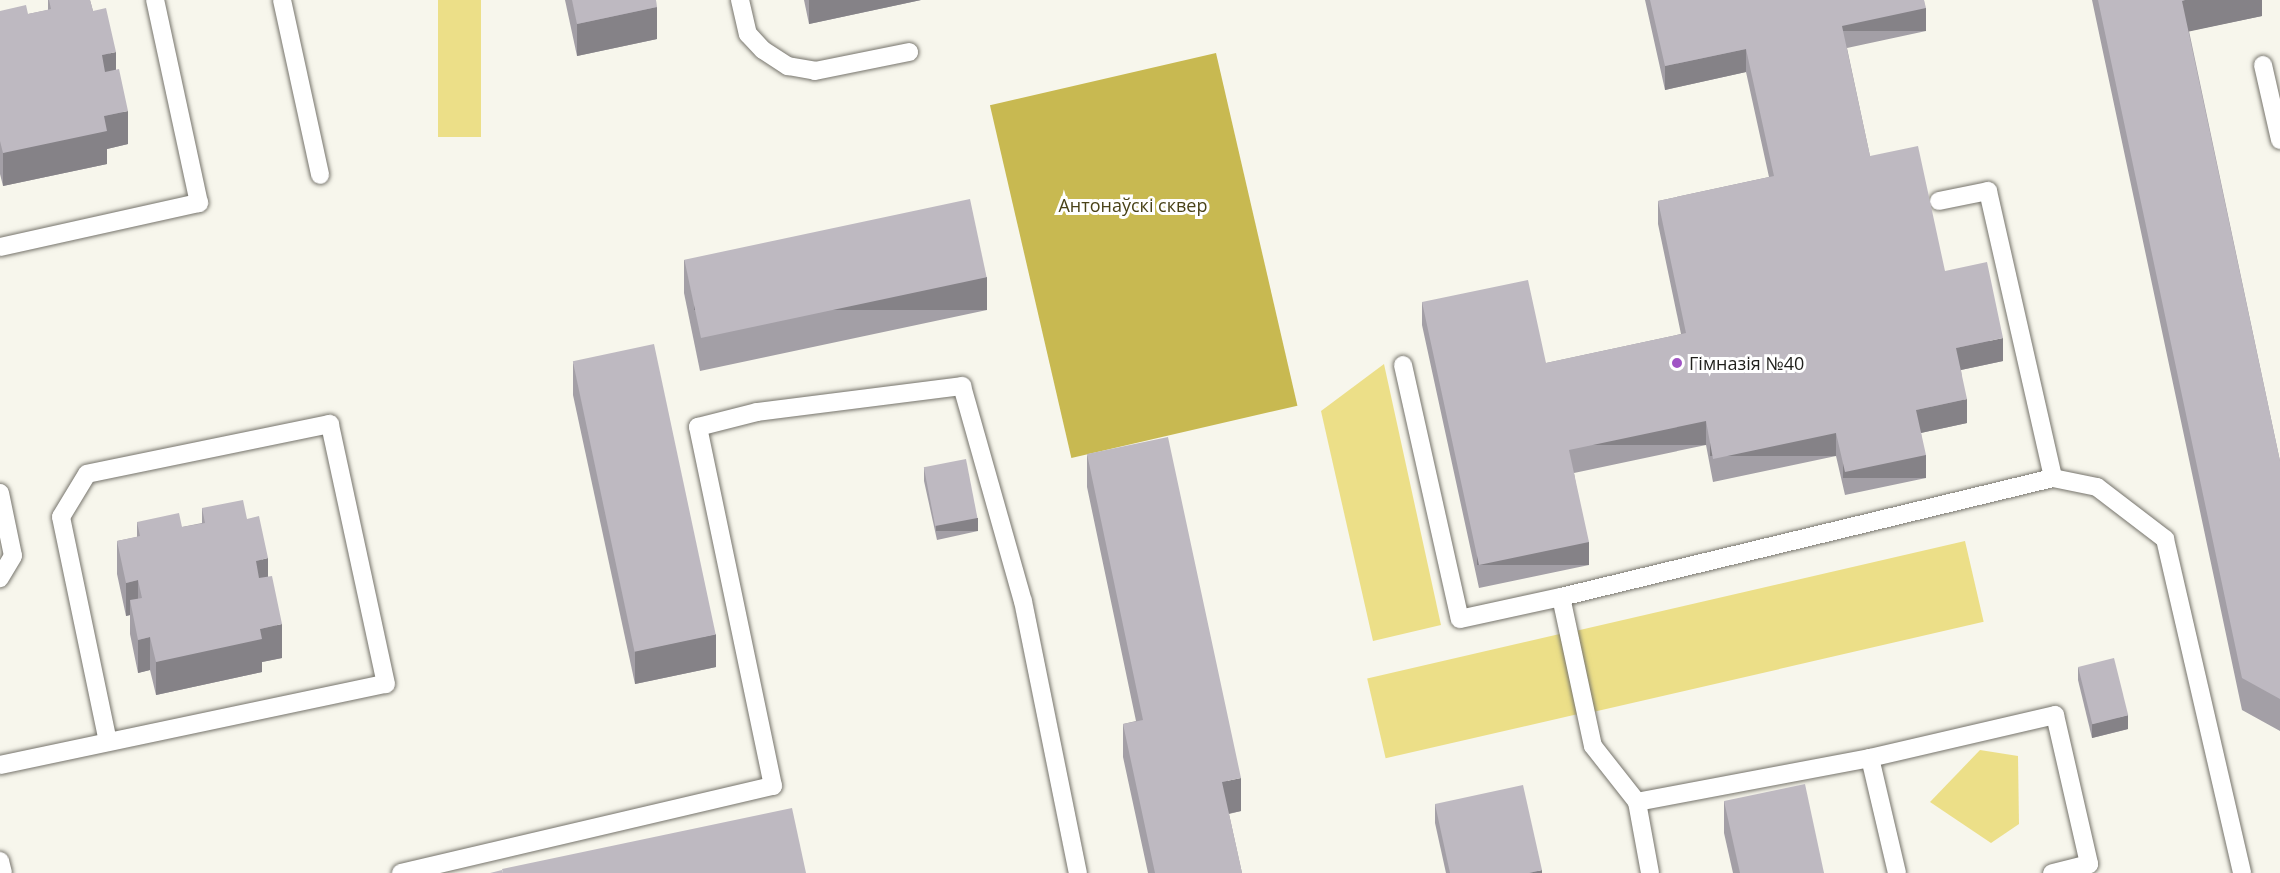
<!DOCTYPE html>
<meta charset="utf-8">
<style>
body{margin:0}
#map{position:relative;width:2280px;height:873px;overflow:hidden;background:#f7f6ec;font-family:"Open Sans",sans-serif}
div>[style]{position:absolute}
.green>*{inset:0;background:#ecdf88;transform-origin:0 0}
.forest>*{inset:0;background:#c8b951;transform-origin:0 0}
.roads{filter:drop-shadow(0 0 2px #76746c) drop-shadow(0 0 2px #76746c)}
.lane>*{height:18px;margin:-9px;padding:0 9px;transform-origin:9px;border-radius:9px;background:#fff}
.wall>*{inset:0;background:#a39fa6}
.shaded-wall>*{inset:0;background:#858287;transform-origin:0 0}
.building>*{inset:0;background:#beb9c1;transform-origin:0 0}
.dots>*{width:16px;height:16px;translate:-50% -50%;box-sizing:border-box;border:3px solid #fff;border-radius:50%}
span{translate:-50% -50%;white-space:nowrap;text-align:center;line-height:1.15;-webkit-text-stroke:6px #fff;paint-order:stroke}
.park-label{font-size:18px;color:#4a4318}
.poi-label{font-size:18px;color:#1f1f1b}
.left{translate:0 -50%;text-align:left}
</style>
<div id="map">
<div class="green">
<div style="left:438px;top:0;width:43px;height:137px"></div>
<div style="clip-path:polygon(1384px 364px,1441px 625px,1373px 641px,1321px 411px)"></div>
<div style="left:1965px;top:541px;width:83px;height:402px;rotate:77deg"></div>
<div style="left:1564px;top:633px;width:82px;height:202px;rotate:77deg"></div>
<div style="clip-path:polygon(1980px 750px,2018px 756px,2019px 824px,1991px 843px,1930px 802px)"></div>
</div>
<div class="forest">
<div style="left:1216px;top:53px;width:362px;height:232px;rotate:77deg"></div>
</div>
<div class="roads">
<div class="lane">
<div style="left:282px;top:0;width:179px;rotate:77.7deg"></div>
<div style="left:740px;top:0;width:35px;rotate:77deg"></div>
<div style="left:748px;top:34px;width:22px;rotate:47deg"></div>
<div style="left:763px;top:50px;width:30px;rotate:33deg"></div>
<div style="left:788px;top:66px;width:27px;rotate:10deg"></div>
<div style="left:815px;top:71px;width:96px;rotate:-11.4deg"></div>
<div style="left:2263px;top:65px;width:77px;rotate:77.2deg"></div>
<div style="left:1939px;top:201px;width:50px;rotate:-11.5deg"></div>
<div style="left:1988px;top:191px;width:294px;rotate:77.2deg"></div>
<div style="left:2053px;top:478px;width:45px;rotate:11.6deg"></div>
<div style="left:2097px;top:487px;width:86px;rotate:37.4deg"></div>
<div style="left:2165px;top:539px;width:343px;rotate:77deg"></div>
<div style="left:0;top:247px;width:204px;rotate:-12.5deg"></div>
<div style="left:199px;top:203px;width:208px;rotate:-102.2deg"></div>
<div style="left:1403px;top:365px;width:260px;rotate:77.4deg"></div>
<div style="left:1460px;top:619px;width:103px;rotate:-12.3deg"></div>
<div style="left:1561px;top:597px;width:152px;rotate:77.9deg"></div>
<div style="left:1593px;top:746px;width:71px;rotate:51.8deg"></div>
<div style="left:1637px;top:802px;width:72px;rotate:79.6deg"></div>
<div style="left:0;top:493px;width:64px;rotate:78.3deg"></div>
<div style="left:13px;top:556px;width:26px;rotate:121deg"></div>
<div style="left:1561px;top:597px;width:506px;rotate:-13.6deg"></div>
<div style="left:0;top:765px;width:394px;rotate:-11.9deg"></div>
<div style="left:386px;top:684px;width:266px;rotate:-102.2deg"></div>
<div style="left:330px;top:424px;width:248px;rotate:168.4deg"></div>
<div style="left:87px;top:474px;width:50px;rotate:121.2deg"></div>
<div style="left:61px;top:517px;width:229px;rotate:78.2deg"></div>
<div style="left:1637px;top:802px;width:237px;rotate:-10.7deg"></div>
<div style="left:0;top:861px;width:12px;rotate:76deg"></div>
<div style="left:401px;top:873px;width:382px;rotate:-13.2deg"></div>
<div style="left:773px;top:786px;width:367px;rotate:-101.8deg"></div>
<div style="left:698px;top:427px;width:61px;rotate:-14.3deg"></div>
<div style="left:757px;top:412px;width:207px;rotate:-7.2deg"></div>
<div style="left:962px;top:386px;width:223px;rotate:74.2deg"></div>
<div style="left:1023px;top:601px;width:278px;rotate:78.6deg"></div>
<div style="left:1897px;top:873px;width:118px;rotate:-103.2deg"></div>
<div style="left:1870px;top:758px;width:190px;rotate:-13.1deg"></div>
<div style="left:2055px;top:715px;width:153px;rotate:77.1deg"></div>
<div style="left:2089px;top:864px;width:38px;rotate:166deg"></div>
</div>
</div>
<div class="wall">
<div style="clip-path:polygon(48px 0,90px 0,93px 11px,116px 70px,128px 144px,107px 149px,107px 164px,3px 186px,0 174px,0 11px,28px 14px,48px 10px)"></div>
<div style="clip-path:polygon(565px 0,656px 0,657px 39px,577px 56px)"></div>
<div style="clip-path:polygon(804px 0,921px 0,809px 24px)"></div>
<div style="clip-path:polygon(1645px 0,1924px 0,1926px 31px,1847px 48px,1870px 156px,2003px 361px,1961px 370px,1967px 423px,1921px 433px,1926px 478px,1845px 495px,1836px 456px,1713px 482px,1706px 445px,1574px 473px,1589px 565px,1479px 588px,1422px 325px,1422px 302px,1546px 363px,1681px 334px,1658px 224px,1658px 201px,1769px 177px,1746px 72px,1665px 90px)"></div>
<div style="clip-path:polygon(2092px 0,2262px 0,2262px 16px,2189px 31px,2280px 461px,2280px 731px,2242px 710px)"></div>
<div style="clip-path:polygon(684px 260px,987px 310px,700px 371px,684px 293px)"></div>
<div style="clip-path:polygon(573px 362px,716px 667px,635px 684px,573px 395px)"></div>
<div style="clip-path:polygon(1087px 454px,1241px 811px,1229px 814px,1242px 873px,1148px 873px,1123px 757px,1123px 724px,1136px 721px,1087px 487px)"></div>
<div style="clip-path:polygon(924px 467px,978px 531px,937px 540px,924px 481px)"></div>
<div style="clip-path:polygon(202px 508px,247px 519px,268px 576px,282px 658px,262px 662px,262px 672px,156px 695px,150px 670px,138px 673px,130px 634px,130px 615px,126px 616px,117px 574px,117px 541px,137px 537px,137px 522px,182px 527px,202px 523px)"></div>
<div style="clip-path:polygon(2078px 667px,2128px 729px,2092px 738px,2078px 680px)"></div>
<div style="clip-path:polygon(1724px 801px,1824px 873px,1733px 873px,1724px 833px)"></div>
<div style="clip-path:polygon(1435px 804px,1542px 873px,1446px 873px,1435px 823px)"></div>
</div>
<div class="shaded-wall">
<div style="clip-path:polygon(809px 0,921px 0,809px 24px)"></div>
<div style="clip-path:polygon(2185px 0,2262px 0,2262px 16px,2182px 33px,2182px 1px)"></div>
<div style="clip-path:polygon(657px 7px,657px 39px,577px 56px,577px 24px)"></div>
<div style="left:1926px;top:8px;width:23px;height:86px;rotate:90deg"></div>
<div style="clip-path:polygon(1746px 49px,1746px 72px,1665px 90px,1665px 66px)"></div>
<div style="clip-path:polygon(116px 52px,116px 85px,102px 88px,102px 55px)"></div>
<div style="clip-path:polygon(128px 111px,128px 144px,107px 149px,107px 164px,3px 186px,3px 153px,104px 116px)"></div>
<div style="left:987px;top:277px;width:33px;height:293px;rotate:90deg"></div>
<div style="clip-path:polygon(2003px 338px,2003px 361px,1956px 371px,1956px 348px)"></div>
<div style="clip-path:polygon(1967px 399px,1967px 423px,1916px 434px,1916px 410px)"></div>
<div style="left:1706px;top:421px;width:24px;height:140px;rotate:90deg"></div>
<div style="left:1836px;top:433px;width:23px;height:126px;rotate:90deg"></div>
<div style="left:1926px;top:455px;width:23px;height:83px;rotate:90deg"></div>
<div style="left:978px;top:518px;width:13px;height:42px;rotate:90deg"></div>
<div style="left:1589px;top:542px;width:23px;height:112px;rotate:90deg"></div>
<div style="clip-path:polygon(268px 558px,268px 591px,256px 594px,256px 561px)"></div>
<div style="clip-path:polygon(138px 580px,138px 614px,130px 600px,130px 615px,126px 616px,126px 583px)"></div>
<div style="clip-path:polygon(282px 624px,282px 658px,262px 662px,262px 672px,156px 695px,156px 662px,260px 629px)"></div>
<div style="clip-path:polygon(716px 634px,716px 667px,635px 684px,635px 651px)"></div>
<div style="clip-path:polygon(150px 637px,150px 670px,138px 673px,138px 640px)"></div>
<div style="clip-path:polygon(2128px 715px,2128px 729px,2092px 738px,2092px 724px)"></div>
<div style="clip-path:polygon(1241px 778px,1241px 811px,1222px 815px,1222px 782px)"></div>
<div style="clip-path:polygon(1542px 870px,1542px 873px,1529px 873px)"></div>
</div>
<div class="building">
<div style="clip-path:polygon(49px 0,90px 0,93px 11px,106px 8px,116px 52px,102px 55px,105px 72px,119px 69px,128px 111px,104px 116px,107px 131px,3px 153px,0 141px,0 11px,26px 5px,28px 14px,51px 9px)"></div>
<div style="clip-path:polygon(572px 0,656px 0,657px 7px,577px 24px)"></div>
<div style="clip-path:polygon(1650px 0,1924px 0,1926px 8px,1842px 26px,1870px 156px,1918px 146px,1945px 271px,1987px 262px,2003px 338px,1956px 348px,1967px 399px,1916px 410px,1926px 455px,1845px 472px,1836px 433px,1713px 459px,1706px 421px,1569px 450px,1589px 542px,1479px 565px,1422px 302px,1528px 280px,1546px 363px,1686px 333px,1658px 201px,1774px 176px,1746px 49px,1665px 66px)"></div>
<div style="clip-path:polygon(2098px 0,2185px 0,2182px 1px,2280px 461px,2280px 699px,2242px 678px)"></div>
<div style="left:970px;top:199px;width:80px;height:292px;rotate:78deg"></div>
<div style="left:654px;top:344px;width:297px;height:83px;rotate:78deg"></div>
<div style="clip-path:polygon(1168px 437px,1241px 778px,1222px 782px,1242px 873px,1155px 873px,1123px 724px,1143px 720px,1087px 454px)"></div>
<div style="left:966px;top:459px;width:60px;height:43px;rotate:79deg"></div>
<div style="clip-path:polygon(243px 500px,247px 519px,259px 516px,268px 558px,256px 561px,259px 578px,272px 576px,282px 624px,260px 629px,262px 639px,156px 662px,150px 637px,138px 640px,130px 600px,142px 598px,138px 580px,126px 583px,117px 541px,140px 536px,137px 522px,179px 513px,182px 527px,205px 523px,202px 508px)"></div>
<div style="left:2114px;top:658px;width:59px;height:37px;rotate:76deg"></div>
<div style="clip-path:polygon(1805px 784px,1824px 873px,1740px 873px,1724px 801px)"></div>
<div style="clip-path:polygon(1523px 785px,1542px 870px,1529px 873px,1450px 873px,1435px 804px)"></div>
<div style="clip-path:polygon(792px 808px,806px 873px,503px 873px,502px 869px)"></div>
<div style="clip-path:polygon(502px 870px,503px 873px,490px 873px)"></div>
</div>
<div class="dots">
<div style="left:1677px;top:363px;background:#a053c5"></div>
</div>
<div class="park-label">
<span style="left:1133px;top:205px">Антонаўскі сквер</span>
</div>
<div class="poi-label">
<span class="left" style="left:1689px;top:363px">Гімназія №40</span>
</div>
</div>
